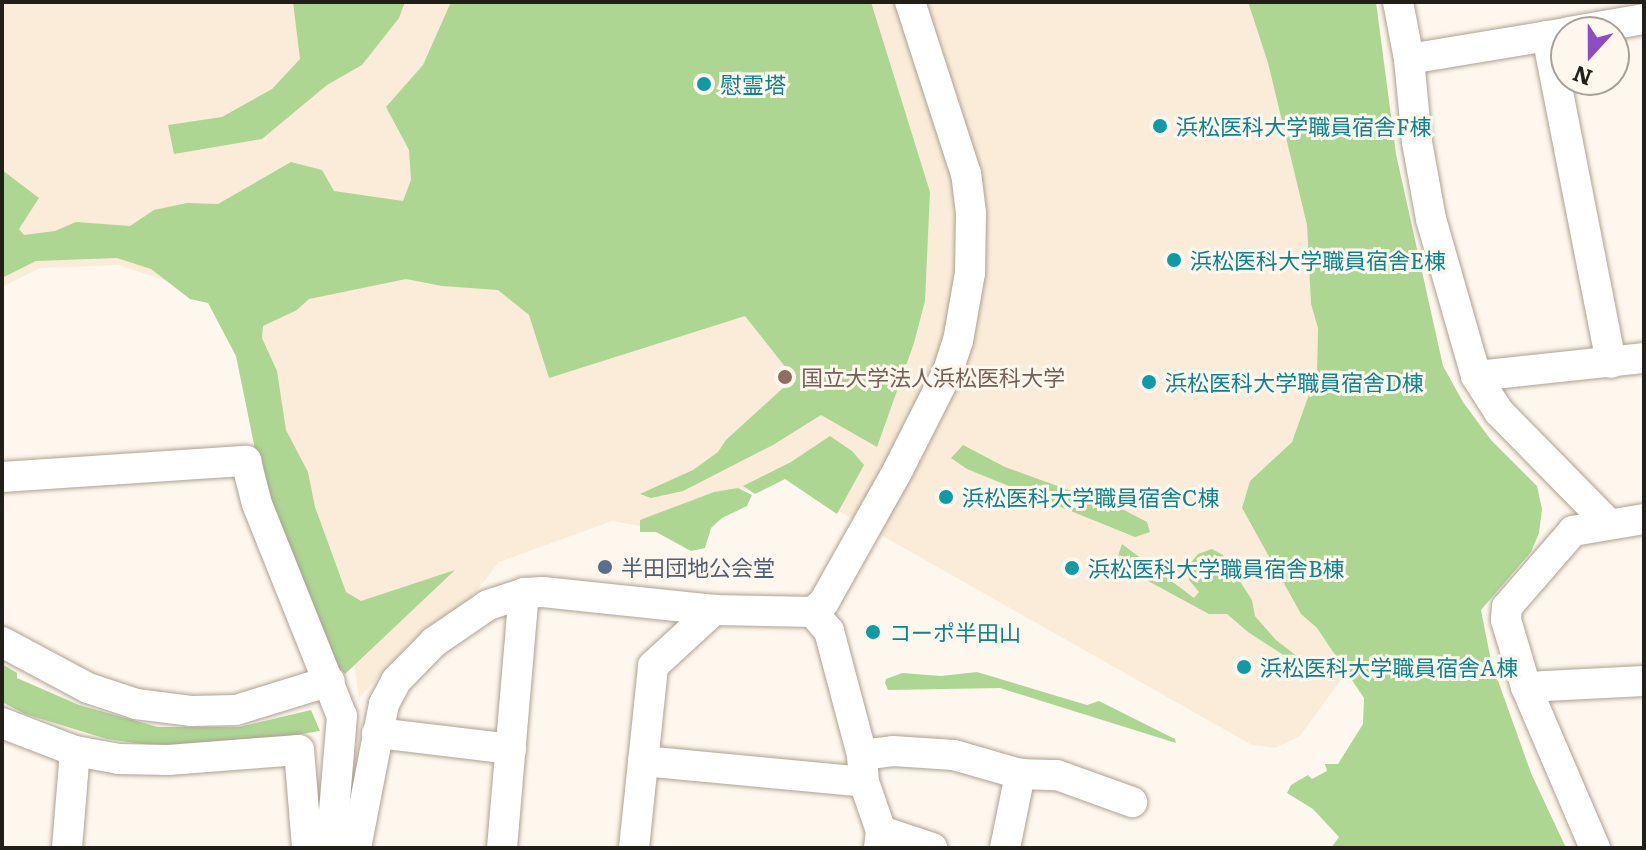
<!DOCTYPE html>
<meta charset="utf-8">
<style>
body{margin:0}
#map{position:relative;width:1646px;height:850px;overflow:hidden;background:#fef7ed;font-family:Literata,"Noto Sans JP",serif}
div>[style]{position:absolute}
.education>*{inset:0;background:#faecd9}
.green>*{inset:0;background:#add693}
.roads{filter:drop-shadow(0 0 2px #ada192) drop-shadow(0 0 2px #ada192)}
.minor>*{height:30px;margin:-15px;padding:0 15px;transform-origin:15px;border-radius:15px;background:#fff}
.dots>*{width:22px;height:22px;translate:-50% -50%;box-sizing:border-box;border:4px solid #fef7ed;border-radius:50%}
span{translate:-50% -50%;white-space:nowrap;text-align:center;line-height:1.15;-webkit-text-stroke:6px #fef7ed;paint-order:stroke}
.culture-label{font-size:22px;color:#0d838f}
.left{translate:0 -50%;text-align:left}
.education-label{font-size:22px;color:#785e54}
.service-label{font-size:22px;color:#4e5e75}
.frame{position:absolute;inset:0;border:4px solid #221e18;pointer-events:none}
.north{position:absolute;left:1550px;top:16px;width:80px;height:80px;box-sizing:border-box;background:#fef7ed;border:2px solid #a6a098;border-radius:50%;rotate:201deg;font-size:22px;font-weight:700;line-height:32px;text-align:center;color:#221e18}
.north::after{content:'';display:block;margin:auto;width:28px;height:36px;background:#8e4dc2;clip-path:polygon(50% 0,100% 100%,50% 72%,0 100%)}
</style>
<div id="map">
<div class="education">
<div style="clip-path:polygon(2px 2px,1248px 2px,1268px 63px,1307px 225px,1311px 304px,1318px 328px,1317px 372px,1292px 442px,1250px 481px,1242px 508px,1301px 613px,1317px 628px,1348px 670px,1299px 737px,1275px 748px,1252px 745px,842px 513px,784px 475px,652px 528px,612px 521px,499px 562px,468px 602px,411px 641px,359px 698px,353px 653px,256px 381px,214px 297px,119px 265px,40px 268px,2px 287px)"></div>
</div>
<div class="green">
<div style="clip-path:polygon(293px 2px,405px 2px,399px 18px,362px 65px,327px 85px,262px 139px,174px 154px,168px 125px,222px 117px,272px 89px,300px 59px)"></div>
<div style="clip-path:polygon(451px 2px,871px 2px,930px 192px,925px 301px,914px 343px,877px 447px,821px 415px,773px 445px,683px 491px,651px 498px,640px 494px,693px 470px,718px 452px,726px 440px,794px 378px,745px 316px,549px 378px,529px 315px,498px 290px,442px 286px,406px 279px,309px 299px,297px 310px,263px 326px,262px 338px,277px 371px,286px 430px,308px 472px,315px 507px,346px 592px,361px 601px,455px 570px,345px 674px,330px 659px,301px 586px,258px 464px,236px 356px,208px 303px,190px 299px,151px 269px,117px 258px,36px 261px,2px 278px,2px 170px,39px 198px,19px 229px,24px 235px,55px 231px,76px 222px,130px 226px,154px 210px,187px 203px,218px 204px,291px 162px,322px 170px,334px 191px,403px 201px,411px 180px,409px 150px,386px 107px,423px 65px)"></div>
<div style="clip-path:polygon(1248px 2px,1376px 2px,1396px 154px,1443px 366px,1463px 402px,1491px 440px,1537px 486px,1542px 509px,1539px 533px,1531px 552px,1481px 610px,1491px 661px,1531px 773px,1566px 848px,1331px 848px,1339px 837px,1313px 809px,1287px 793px,1291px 785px,1308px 775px,1312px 779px,1327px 771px,1325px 764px,1338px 764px,1363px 724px,1364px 698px,1317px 628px,1301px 614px,1242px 508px,1250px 481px,1292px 442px,1317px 372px,1318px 328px,1311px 304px,1307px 225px,1268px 63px)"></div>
<div style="clip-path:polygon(830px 436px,852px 451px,864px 465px,837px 514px,785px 479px,755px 494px,743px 486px,791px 462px)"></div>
<div style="clip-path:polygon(963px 445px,1005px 467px,1124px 510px,1147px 522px,1150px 532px,1135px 537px,967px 469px,951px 458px)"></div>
<div style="clip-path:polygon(738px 488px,752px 495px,747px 506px,722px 518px,711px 528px,705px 548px,691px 551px,656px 532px,640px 532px,640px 520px,714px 492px)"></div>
<div style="clip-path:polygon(1122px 544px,1194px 598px,1199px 592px,1189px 580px,1188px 566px,1198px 554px,1212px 549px,1223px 555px,1252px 600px,1255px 616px,1276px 640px,1316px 671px,1314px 675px,1248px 632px,1227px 614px,1209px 614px,1148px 581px,1117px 559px)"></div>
<div style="clip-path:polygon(2px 664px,17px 673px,17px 678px,79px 705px,158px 727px,239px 727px,311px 710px,320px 731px,240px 744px,156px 746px,107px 739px,25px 714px,2px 702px)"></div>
<div style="clip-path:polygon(977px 672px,1087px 705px,1099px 701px,1175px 739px,1176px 743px,1000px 688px,888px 690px,885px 683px,886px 679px,902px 673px,941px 676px)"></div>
</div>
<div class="roads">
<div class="minor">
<div style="left:1398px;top:2px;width:58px;rotate:79.1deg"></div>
<div style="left:1569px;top:32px;width:76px;rotate:-9.8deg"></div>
<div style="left:1566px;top:33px;width:159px;rotate:170.6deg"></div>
<div style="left:1409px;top:59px;width:83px;rotate:84.5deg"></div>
<div style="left:1417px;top:142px;width:78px;rotate:79.7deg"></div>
<div style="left:1431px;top:219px;width:163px;rotate:74deg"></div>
<div style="left:1476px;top:376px;width:43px;rotate:57.4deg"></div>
<div style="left:1499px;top:412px;width:156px;rotate:45.5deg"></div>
<div style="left:1547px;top:36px;width:333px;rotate:78.9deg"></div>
<div style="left:1476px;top:376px;width:169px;rotate:-6.1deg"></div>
<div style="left:2px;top:477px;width:245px;rotate:-3.8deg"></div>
<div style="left:246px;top:461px;width:44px;rotate:75.7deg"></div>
<div style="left:257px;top:504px;width:228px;rotate:68.2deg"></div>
<div style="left:342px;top:716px;width:132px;rotate:94.8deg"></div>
<div style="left:813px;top:612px;width:25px;rotate:50deg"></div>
<div style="left:829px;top:631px;width:128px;rotate:75.1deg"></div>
<div style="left:862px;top:755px;width:27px;rotate:86deg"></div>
<div style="left:864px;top:782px;width:52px;rotate:70.9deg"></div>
<div style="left:881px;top:831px;width:17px;rotate:97deg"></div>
<div style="left:2px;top:642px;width:98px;rotate:28.1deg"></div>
<div style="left:88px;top:688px;width:51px;rotate:18.4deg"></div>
<div style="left:136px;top:704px;width:55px;rotate:7.3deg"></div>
<div style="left:191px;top:711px;width:45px;rotate:-1.3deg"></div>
<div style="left:236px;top:710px;width:98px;rotate:-17.1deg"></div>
<div style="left:1526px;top:687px;width:118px;rotate:-2.9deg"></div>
<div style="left:2px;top:723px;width:78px;rotate:21deg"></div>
<div style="left:75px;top:751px;width:45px;rotate:10.3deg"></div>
<div style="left:119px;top:759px;width:49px;rotate:1.2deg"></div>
<div style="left:168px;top:760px;width:131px;rotate:-4.4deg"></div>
<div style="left:299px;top:750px;width:98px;rotate:85.3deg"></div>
<div style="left:377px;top:733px;width:135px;rotate:6.8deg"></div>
<div style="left:862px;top:755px;width:31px;rotate:-7deg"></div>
<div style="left:893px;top:751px;width:61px;rotate:3.8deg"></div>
<div style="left:954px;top:755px;width:69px;rotate:16.1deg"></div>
<div style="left:1020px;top:774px;width:37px;rotate:2deg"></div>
<div style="left:1057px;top:775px;width:80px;rotate:19.8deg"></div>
<div style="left:643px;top:761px;width:222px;rotate:5.4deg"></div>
<div style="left:881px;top:831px;width:54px;rotate:18.4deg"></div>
<div style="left:67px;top:848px;width:97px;rotate:-85.3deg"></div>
<div style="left:356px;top:848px;width:147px;rotate:-79deg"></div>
<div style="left:384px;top:704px;width:26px;rotate:-62deg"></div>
<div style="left:396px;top:681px;width:54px;rotate:-45.7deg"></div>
<div style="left:434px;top:642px;width:65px;rotate:-34.4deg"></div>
<div style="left:488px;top:605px;width:38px;rotate:-18deg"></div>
<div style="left:524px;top:593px;width:19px;rotate:-3deg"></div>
<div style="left:543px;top:592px;width:172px;rotate:6deg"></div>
<div style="left:714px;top:610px;width:99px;rotate:1.2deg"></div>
<div style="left:813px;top:612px;width:15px;rotate:-42deg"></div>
<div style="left:824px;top:602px;width:151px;rotate:-60.7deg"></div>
<div style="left:898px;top:470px;width:111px;rotate:-63.2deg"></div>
<div style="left:948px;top:371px;width:32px;rotate:-72deg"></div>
<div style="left:958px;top:341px;width:69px;rotate:-80deg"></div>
<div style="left:970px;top:273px;width:60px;rotate:-89deg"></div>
<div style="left:971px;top:213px;width:39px;rotate:-97deg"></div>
<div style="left:966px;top:174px;width:181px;rotate:-108deg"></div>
<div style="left:502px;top:848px;width:256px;rotate:-85.1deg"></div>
<div style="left:634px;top:848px;width:183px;rotate:-84deg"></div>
<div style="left:653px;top:666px;width:83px;rotate:-42.6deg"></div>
<div style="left:1005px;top:848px;width:76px;rotate:-78.5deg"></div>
<div style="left:1595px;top:848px;width:175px;rotate:-113.2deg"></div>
<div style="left:1526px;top:687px;width:70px;rotate:-106.6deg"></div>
<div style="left:1506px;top:620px;width:13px;rotate:-86deg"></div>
<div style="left:1507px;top:607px;width:101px;rotate:-49deg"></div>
<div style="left:1573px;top:531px;width:72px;rotate:-9.6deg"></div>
</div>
</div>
<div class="dots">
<div style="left:704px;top:84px;background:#0f9aa8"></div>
<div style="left:1160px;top:126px;background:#0f9aa8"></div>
<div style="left:1174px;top:260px;background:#0f9aa8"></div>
<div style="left:785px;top:377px;background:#8d6e63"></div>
<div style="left:1149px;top:382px;background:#0f9aa8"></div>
<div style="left:946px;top:497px;background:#0f9aa8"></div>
<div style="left:605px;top:567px;background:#5c6f8a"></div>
<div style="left:1072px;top:568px;background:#0f9aa8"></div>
<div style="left:873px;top:632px;background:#0f9aa8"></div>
<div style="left:1244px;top:667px;background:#0f9aa8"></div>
</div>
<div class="culture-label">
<span class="left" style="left:720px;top:84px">慰霊塔</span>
<span class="left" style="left:1176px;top:126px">浜松医科大学職員宿舎F棟</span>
<span class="left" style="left:1190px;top:260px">浜松医科大学職員宿舎E棟</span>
<span class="left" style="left:1165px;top:382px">浜松医科大学職員宿舎D棟</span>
<span class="left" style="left:962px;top:497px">浜松医科大学職員宿舎C棟</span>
<span class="left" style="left:1088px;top:568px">浜松医科大学職員宿舎B棟</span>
<span class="left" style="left:889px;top:632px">コーポ半田山</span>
<span class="left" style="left:1260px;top:667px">浜松医科大学職員宿舎A棟</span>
</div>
<div class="education-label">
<span class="left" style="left:801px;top:377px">国立大学法人浜松医科大学</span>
</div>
<div class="service-label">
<span class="left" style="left:621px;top:567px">半田団地公会堂</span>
</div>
<div class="frame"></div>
<div class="north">N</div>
</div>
